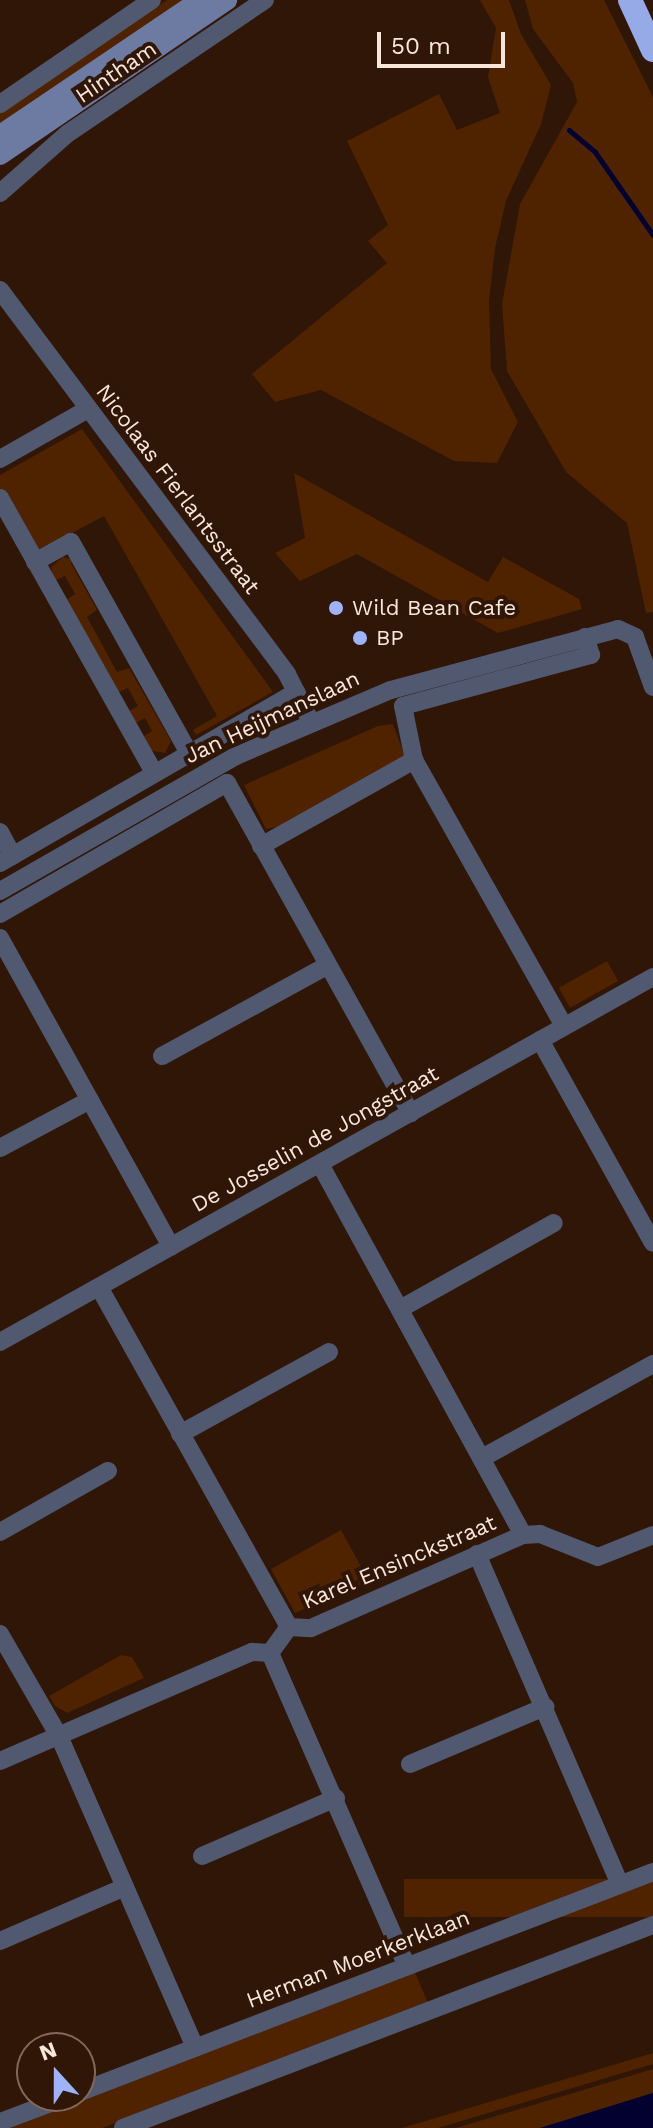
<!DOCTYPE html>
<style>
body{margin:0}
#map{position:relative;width:653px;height:2128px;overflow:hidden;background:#301606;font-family:"Work Sans",sans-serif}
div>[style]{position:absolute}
.green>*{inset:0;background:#4f2200;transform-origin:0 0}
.water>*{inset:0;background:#030130}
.stream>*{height:5px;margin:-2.5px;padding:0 2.5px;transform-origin:2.5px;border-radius:2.5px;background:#030130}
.street>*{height:18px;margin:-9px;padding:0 9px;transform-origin:9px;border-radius:9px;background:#515971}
.secondary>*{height:20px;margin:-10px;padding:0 10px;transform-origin:10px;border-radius:10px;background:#6d7aa1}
.highway>*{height:24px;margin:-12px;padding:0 12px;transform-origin:12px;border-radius:12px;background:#97aae8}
.dots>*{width:22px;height:22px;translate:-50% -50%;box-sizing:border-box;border:4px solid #301606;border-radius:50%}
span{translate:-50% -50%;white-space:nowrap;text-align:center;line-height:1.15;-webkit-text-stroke:8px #301606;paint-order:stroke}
.street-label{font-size:22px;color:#f9e6db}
.poi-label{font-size:22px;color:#f9e6db}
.left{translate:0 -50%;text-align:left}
.north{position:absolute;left:16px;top:2032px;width:80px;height:80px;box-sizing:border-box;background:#301606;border:2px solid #80695b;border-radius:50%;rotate:339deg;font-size:22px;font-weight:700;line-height:32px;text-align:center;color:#f9e6db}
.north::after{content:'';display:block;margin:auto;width:28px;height:36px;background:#9db4fd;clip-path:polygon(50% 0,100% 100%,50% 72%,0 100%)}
.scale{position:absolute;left:377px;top:32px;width:128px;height:36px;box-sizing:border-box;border:4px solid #f9e6db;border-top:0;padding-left:10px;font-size:24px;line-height:28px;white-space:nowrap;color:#f9e6db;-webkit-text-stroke:6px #301606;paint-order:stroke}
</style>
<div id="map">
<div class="green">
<div style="clip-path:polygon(167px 0,186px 0,0 127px,0 112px)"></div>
<div style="clip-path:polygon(480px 0,509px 0,521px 34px,551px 85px,541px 124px,506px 201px,495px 248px,489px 301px,491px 369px,518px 422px,497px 463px,454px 461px,321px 390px,275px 402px,252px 374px,387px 263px,368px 241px,388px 225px,347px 141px,439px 94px,457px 130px,500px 113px,488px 77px,496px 28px)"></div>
<div style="clip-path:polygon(525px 0,604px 0,653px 97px,653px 612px,646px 613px,627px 523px,566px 472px,507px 371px,502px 304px,520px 204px,577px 102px,573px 83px,533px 29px)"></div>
<div style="clip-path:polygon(82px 429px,273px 692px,196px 735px,193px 730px,217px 716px,104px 516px,33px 554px,0 495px,0 475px)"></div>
<div style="clip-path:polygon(294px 473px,488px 582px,503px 557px,579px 599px,582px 609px,498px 633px,357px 554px,300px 581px,275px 553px,305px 538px)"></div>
<div style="clip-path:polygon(63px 557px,74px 560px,71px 563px,97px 610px,87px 617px,117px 672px,129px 668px,171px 741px,165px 753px,148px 750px,141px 738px,152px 731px,145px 718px,134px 724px,127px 712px,138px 706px,128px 688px,117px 693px,65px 601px,75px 594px,65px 576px,54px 581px,51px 567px)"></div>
<div style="clip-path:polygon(393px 724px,405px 757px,282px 826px,266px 829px,244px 785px,378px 726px)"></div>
<div style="left:607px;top:961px;width:23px;height:55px;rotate:61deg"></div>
<div style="clip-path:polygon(341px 1530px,369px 1581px,295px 1613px,271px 1569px)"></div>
<div style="clip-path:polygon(121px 1655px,132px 1657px,144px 1678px,67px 1713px,55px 1706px,49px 1696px)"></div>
<div style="left:653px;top:1879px;width:38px;height:249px;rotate:90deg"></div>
<div style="clip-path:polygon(414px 1970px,428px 2003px,102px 2128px,3px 2128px)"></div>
<div style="clip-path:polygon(653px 2053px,653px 2064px,438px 2128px,402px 2128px)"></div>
<div style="clip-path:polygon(653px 2069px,653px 2093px,540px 2128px,456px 2128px)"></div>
</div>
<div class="water">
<div style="clip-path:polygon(653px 2093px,653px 2128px,540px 2128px)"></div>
</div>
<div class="stream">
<div style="left:569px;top:130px;width:34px;rotate:40deg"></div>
<div style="left:595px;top:152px;width:101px;rotate:55.1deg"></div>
</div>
<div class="street">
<div style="left:0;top:104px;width:184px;rotate:-34.4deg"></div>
<div style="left:0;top:193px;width:89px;rotate:-41.4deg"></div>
<div style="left:67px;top:134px;width:239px;rotate:-34.1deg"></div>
<div style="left:0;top:290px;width:479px;rotate:53.2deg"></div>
<div style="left:287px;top:674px;width:54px;rotate:63.4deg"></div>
<div style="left:0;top:459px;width:101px;rotate:-29.6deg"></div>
<div style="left:0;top:498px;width:314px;rotate:60.7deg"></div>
<div style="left:35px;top:562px;width:41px;rotate:-29.1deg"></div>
<div style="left:71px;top:542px;width:242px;rotate:60.8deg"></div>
<div style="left:0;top:832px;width:27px;rotate:62deg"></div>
<div style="left:261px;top:846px;width:176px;rotate:-29.3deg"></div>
<div style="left:0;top:863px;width:342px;rotate:-30deg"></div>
<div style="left:0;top:891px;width:272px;rotate:-29.8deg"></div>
<div style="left:236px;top:756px;width:168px;rotate:-23.1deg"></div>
<div style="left:391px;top:690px;width:235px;rotate:-15deg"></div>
<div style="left:618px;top:629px;width:19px;rotate:25deg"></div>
<div style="left:635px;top:637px;width:53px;rotate:70.2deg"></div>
<div style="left:0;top:914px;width:262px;rotate:-30deg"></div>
<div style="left:227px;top:783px;width:378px;rotate:60.9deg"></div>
<div style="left:0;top:938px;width:353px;rotate:61deg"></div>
<div style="left:564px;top:1026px;width:305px;rotate:-119.4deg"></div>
<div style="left:414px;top:760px;width:55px;rotate:-101.5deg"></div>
<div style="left:403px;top:706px;width:195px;rotate:-15.2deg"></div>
<div style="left:591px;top:655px;width:19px;rotate:-108deg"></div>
<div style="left:540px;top:1040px;width:232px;rotate:60.9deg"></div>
<div style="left:162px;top:1056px;width:189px;rotate:-28.7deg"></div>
<div style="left:0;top:1148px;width:102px;rotate:-28.1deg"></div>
<div style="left:320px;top:1164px;width:423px;rotate:61.3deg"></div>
<div style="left:99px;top:1287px;width:389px;rotate:60.8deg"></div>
<div style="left:400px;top:1309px;width:176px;rotate:-29.2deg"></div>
<div style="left:0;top:1342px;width:748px;rotate:-29.2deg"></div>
<div style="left:180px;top:1434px;width:170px;rotate:-28.8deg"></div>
<div style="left:482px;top:1458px;width:195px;rotate:-28.8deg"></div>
<div style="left:0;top:1532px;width:124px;rotate:-29.5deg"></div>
<div style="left:477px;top:1554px;width:360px;rotate:66.6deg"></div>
<div style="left:0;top:1634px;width:118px;rotate:60deg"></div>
<div style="left:59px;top:1736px;width:340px;rotate:66.4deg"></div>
<div style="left:270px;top:1653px;width:342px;rotate:66.4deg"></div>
<div style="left:0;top:1761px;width:275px;rotate:-23.4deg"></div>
<div style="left:252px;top:1652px;width:18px;rotate:3deg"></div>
<div style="left:270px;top:1653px;width:32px;rotate:-54deg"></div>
<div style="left:289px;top:1627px;width:22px;rotate:3deg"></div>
<div style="left:311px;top:1628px;width:232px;rotate:-23.7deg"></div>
<div style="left:523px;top:1535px;width:17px;rotate:-3deg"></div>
<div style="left:540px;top:1534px;width:62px;rotate:21.6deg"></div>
<div style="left:598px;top:1557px;width:59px;rotate:-21.8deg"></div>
<div style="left:410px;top:1764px;width:147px;rotate:-22.9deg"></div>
<div style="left:202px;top:1856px;width:146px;rotate:-23.4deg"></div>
<div style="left:0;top:1941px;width:136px;rotate:-23.4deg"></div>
<div style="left:80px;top:2092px;width:614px;rotate:-21deg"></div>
<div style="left:0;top:2122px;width:74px;rotate:-20.6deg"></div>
<div style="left:123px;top:2128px;width:568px;rotate:-20.96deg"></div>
</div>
<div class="secondary">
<div style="left:0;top:135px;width:241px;rotate:-34deg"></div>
<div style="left:0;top:155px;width:275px;rotate:-34.3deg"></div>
</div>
<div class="highway">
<div style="left:630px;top:0;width:55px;rotate:65.3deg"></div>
</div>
<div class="dots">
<div style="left:336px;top:608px;background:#9db4fd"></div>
<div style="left:360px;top:638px;background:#9db4fd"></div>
</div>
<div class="street-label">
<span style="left:116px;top:72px;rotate:-34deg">Hintham</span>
<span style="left:178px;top:489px;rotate:53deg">Nicolaas Fierlantsstraat</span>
<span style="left:272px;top:717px;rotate:-25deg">Jan Heijmanslaan</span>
<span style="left:315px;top:1139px;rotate:-29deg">De Josselin de Jongstraat</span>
<span style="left:399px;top:1562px;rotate:-23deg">Karel Ensinckstraat</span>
<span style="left:358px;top:1959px;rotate:-21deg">Herman Moerkerklaan</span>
</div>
<div class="poi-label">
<span class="left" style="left:352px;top:608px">Wild Bean Cafe</span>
<span class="left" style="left:376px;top:638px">BP</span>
</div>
<div class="north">N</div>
<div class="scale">50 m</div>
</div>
